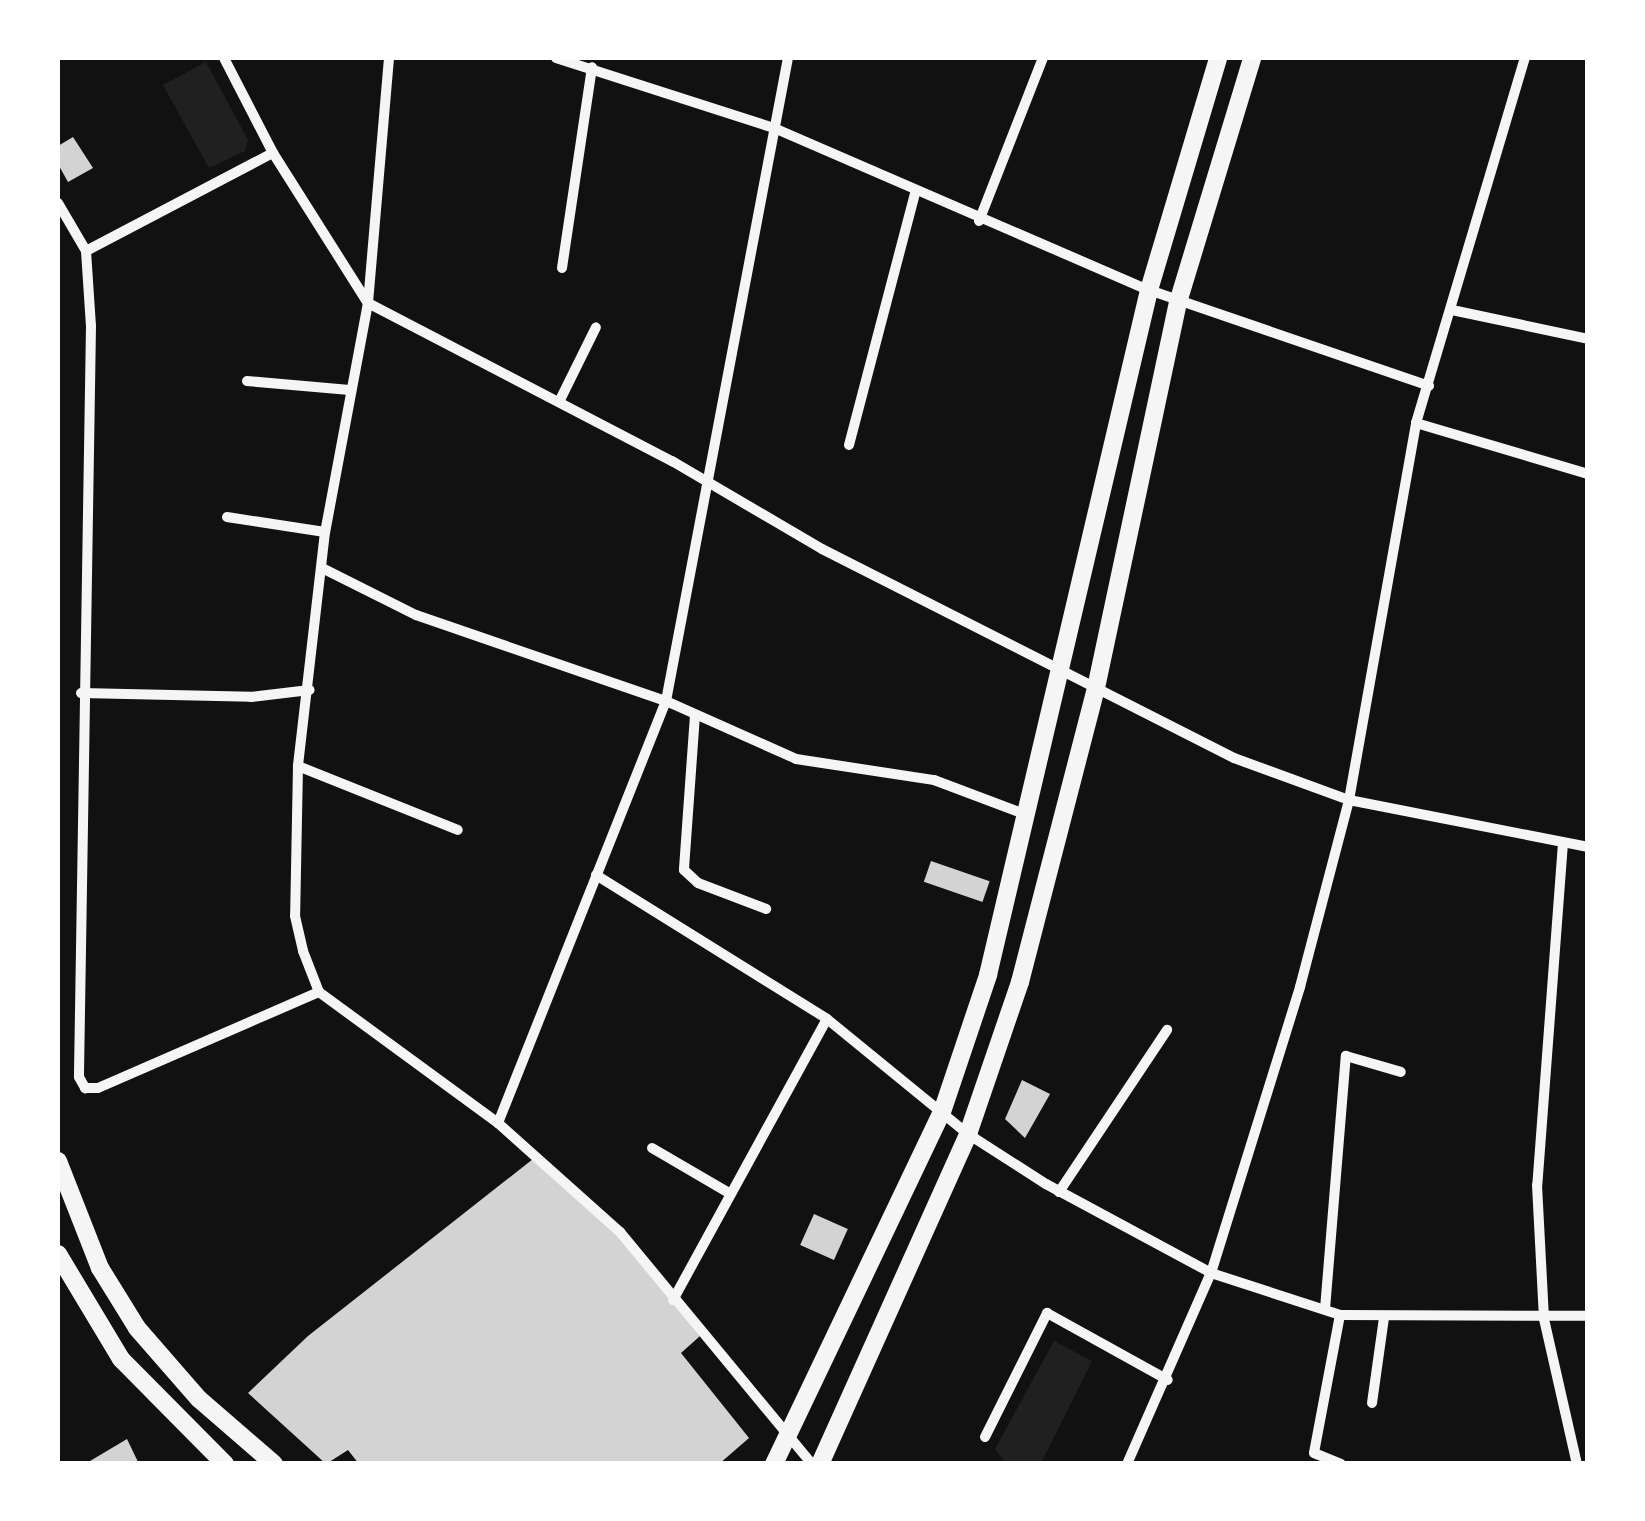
<!DOCTYPE html>
<style>
body{margin:0}
#map{position:relative;width:1645px;height:1521px;overflow:hidden;background:#111;font-family:Raleway,sans-serif}
div>[style]{position:absolute}
.green>*{inset:0;background:#202020}
.building>*{inset:0;background:#d3d3d3;transform-origin:0 0}
.minor>*{height:10px;margin:-5px;padding:0 5px;transform-origin:5px;border-radius:5px;background:#f5f5f5}
.primary>*{height:18px;margin:-9px;padding:0 9px;transform-origin:9px;border-radius:9px;background:#f5f5f5}
span{translate:-50% -50%;white-space:nowrap;text-align:center;line-height:1.15;-webkit-text-stroke:10px #fff;paint-order:stroke}
.frame{position:absolute;inset:0;border:60px solid #fff;pointer-events:none}
</style>
<div id="map">
<div class="green">
<div style="clip-path:polygon(206px 62px,248px 140px,245px 151px,209px 168px,163px 85px)"></div>
<div style="clip-path:polygon(1054px 1341px,1092px 1361px,1041px 1463px,1006px 1463px,995px 1449px)"></div>
</div>
<div class="building">
<div style="clip-path:polygon(73px 137px,93px 168px,68px 182px,58px 164px,58px 146px)"></div>
<div style="left:931px;top:861px;width:62px;height:22px;rotate:19deg"></div>
<div style="clip-path:polygon(1022px 1080px,1050px 1094px,1025px 1138px,1005px 1119px)"></div>
<div style="clip-path:polygon(533px 1159px,624px 1239px,700px 1336px,681px 1353px,749px 1438px,719px 1464px,359px 1464px,348px 1450px,326px 1464px,248px 1393px,308px 1336px)"></div>
<div style="left:814px;top:1214px;width:37px;height:34px;rotate:24deg"></div>
<div style="clip-path:polygon(127px 1439px,139px 1464px,85px 1464px)"></div>
</div>
<div class="minor">
<div style="left:224px;top:58px;width:107px;rotate:62.7deg"></div>
<div style="left:273px;top:153px;width:178px;rotate:57.7deg"></div>
<div style="left:368px;top:303px;width:343px;rotate:27.5deg"></div>
<div style="left:672px;top:461px;width:174px;rotate:30.4deg"></div>
<div style="left:822px;top:549px;width:462px;rotate:26.9deg"></div>
<div style="left:1234px;top:758px;width:122px;rotate:20.1deg"></div>
<div style="left:1349px;top:800px;width:244px;rotate:11.1deg"></div>
<div style="left:389px;top:58px;width:246px;rotate:94.9deg"></div>
<div style="left:368px;top:303px;width:233px;rotate:100.6deg"></div>
<div style="left:325px;top:532px;width:236px;rotate:96.6deg"></div>
<div style="left:298px;top:766px;width:150px;rotate:91.1deg"></div>
<div style="left:295px;top:916px;width:36px;rotate:77deg"></div>
<div style="left:303px;top:951px;width:44px;rotate:68.7deg"></div>
<div style="left:319px;top:992px;width:222px;rotate:36.2deg"></div>
<div style="left:498px;top:1123px;width:164px;rotate:41.8deg"></div>
<div style="left:620px;top:1232px;width:301px;rotate:50.4deg"></div>
<div style="left:556px;top:58px;width:229px;rotate:17.8deg"></div>
<div style="left:774px;top:128px;width:408px;rotate:23.4deg"></div>
<div style="left:1149px;top:290px;width:296px;rotate:18.9deg"></div>
<div style="left:58px;top:203px;width:56px;rotate:59.7deg"></div>
<div style="left:86px;top:251px;width:75px;rotate:86.2deg"></div>
<div style="left:91px;top:326px;width:751px;rotate:90.92deg"></div>
<div style="left:79px;top:1077px;width:13px;rotate:61deg"></div>
<div style="left:85px;top:1088px;width:13px"></div>
<div style="left:98px;top:1088px;width:241px;rotate:-23.5deg"></div>
<div style="left:979px;top:221px;width:175px;rotate:-68.6deg"></div>
<div style="left:86px;top:251px;width:211px;rotate:-27.7deg"></div>
<div style="left:562px;top:268px;width:203px;rotate:-81.5deg"></div>
<div style="left:1452px;top:310px;width:139px;rotate:12deg"></div>
<div style="left:247px;top:381px;width:103px;rotate:5deg"></div>
<div style="left:560px;top:400px;width:81px;rotate:-63.7deg"></div>
<div style="left:1416px;top:423px;width:179px;rotate:16.5deg"></div>
<div style="left:849px;top:445px;width:260px;rotate:-75.3deg"></div>
<div style="left:227px;top:517px;width:99px;rotate:8.7deg"></div>
<div style="left:324px;top:569px;width:103px;rotate:26.6deg"></div>
<div style="left:416px;top:615px;width:264px;rotate:19deg"></div>
<div style="left:666px;top:701px;width:142px;rotate:24deg"></div>
<div style="left:796px;top:759px;width:140px;rotate:8.7deg"></div>
<div style="left:934px;top:780px;width:99px;rotate:20.6deg"></div>
<div style="left:81px;top:693px;width:170px;rotate:1.3deg"></div>
<div style="left:251px;top:697px;width:59px;rotate:-6.8deg"></div>
<div style="left:695px;top:715px;width:155px;rotate:94.1deg"></div>
<div style="left:684px;top:870px;width:19px;rotate:43deg"></div>
<div style="left:698px;top:883px;width:73px;rotate:20.9deg"></div>
<div style="left:298px;top:766px;width:172px;rotate:21.8deg"></div>
<div style="left:1563px;top:843px;width:343px;rotate:94.3deg"></div>
<div style="left:1537px;top:1185px;width:134px;rotate:87deg"></div>
<div style="left:1544px;top:1319px;width:149px;rotate:77.2deg"></div>
<div style="left:596px;top:875px;width:272px;rotate:31.9deg"></div>
<div style="left:827px;top:1019px;width:182px;rotate:39.2deg"></div>
<div style="left:968px;top:1134px;width:93px;rotate:32.7deg"></div>
<div style="left:1046px;top:1184px;width:187px;rotate:28.3deg"></div>
<div style="left:1211px;top:1273px;width:136px;rotate:18deg"></div>
<div style="left:1340px;top:1315px;width:248px;rotate:0.2deg"></div>
<div style="left:498px;top:1123px;width:454px;rotate:-68.3deg"></div>
<div style="left:666px;top:701px;width:654px;rotate:-79.26deg"></div>
<div style="left:652px;top:1148px;width:89px;rotate:30.3deg"></div>
<div style="left:1059px;top:1192px;width:195px;rotate:-56.3deg"></div>
<div style="left:673px;top:1300px;width:320px;rotate:-61.3deg"></div>
<div style="left:1325px;top:1309px;width:254px;rotate:-85.3deg"></div>
<div style="left:1346px;top:1056px;width:57px;rotate:16.2deg"></div>
<div style="left:1340px;top:1315px;width:140px;rotate:100.7deg"></div>
<div style="left:1314px;top:1453px;width:29px;rotate:22deg"></div>
<div style="left:1372px;top:1403px;width:86px;rotate:-82deg"></div>
<div style="left:985px;top:1437px;width:139px;rotate:-63.4deg"></div>
<div style="left:1047px;top:1313px;width:138px;rotate:29deg"></div>
<div style="left:1127px;top:1464px;width:209px;rotate:-66.3deg"></div>
<div style="left:1211px;top:1273px;width:300px;rotate:-72.7deg"></div>
<div style="left:1300px;top:987px;width:193px;rotate:-75.3deg"></div>
<div style="left:1349px;top:800px;width:383px;rotate:-79.9deg"></div>
<div style="left:1416px;top:423px;width:381px;rotate:-73.4deg"></div>
</div>
<div class="primary">
<div style="left:58px;top:1161px;width:115px;rotate:68.6deg"></div>
<div style="left:100px;top:1268px;width:70px;rotate:58.3deg"></div>
<div style="left:137px;top:1328px;width:94px;rotate:48.9deg"></div>
<div style="left:199px;top:1399px;width:99px;rotate:40.9deg"></div>
<div style="left:58px;top:1254px;width:122px;rotate:59deg"></div>
<div style="left:121px;top:1359px;width:148px;rotate:45.3deg"></div>
<div style="left:774px;top:1464px;width:390px;rotate:-64.5deg"></div>
<div style="left:942px;top:1112px;width:145px;rotate:-71.4deg"></div>
<div style="left:988px;top:975px;width:704px;rotate:-76.77deg"></div>
<div style="left:1149px;top:290px;width:242px;rotate:-73.4deg"></div>
<div style="left:820px;top:1464px;width:362px;rotate:-65.8deg"></div>
<div style="left:968px;top:1134px;width:161px;rotate:-71.1deg"></div>
<div style="left:1020px;top:982px;width:304px;rotate:-75.5deg"></div>
<div style="left:1096px;top:688px;width:398px;rotate:-78deg"></div>
<div style="left:1179px;top:299px;width:252px;rotate:-73.1deg"></div>
</div>
<div class="frame"></div>
</div>
